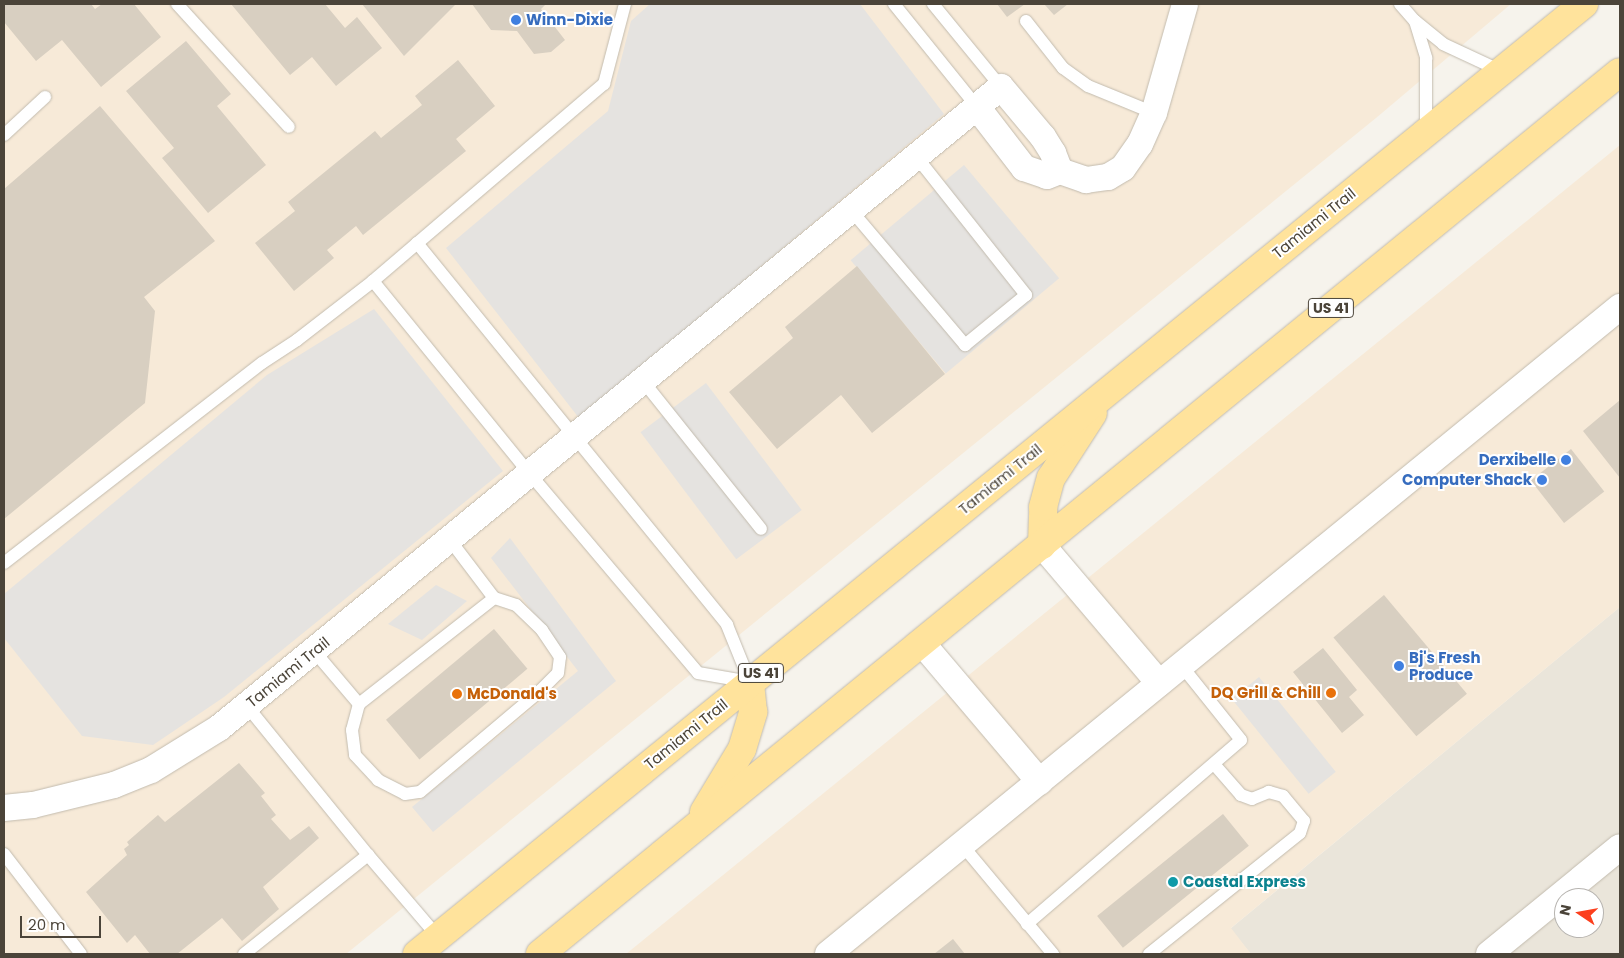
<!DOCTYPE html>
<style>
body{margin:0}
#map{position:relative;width:1624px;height:958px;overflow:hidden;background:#f6f3ec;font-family:Poppins,sans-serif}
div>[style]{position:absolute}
.residential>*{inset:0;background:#eae5da}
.commercial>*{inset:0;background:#f7ead8}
.parking>*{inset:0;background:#e5e3e0;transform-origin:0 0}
.building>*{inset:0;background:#d8cfc1;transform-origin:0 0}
.roads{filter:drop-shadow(0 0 1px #c2bbae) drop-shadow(0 0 1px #c2bbae)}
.lane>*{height:12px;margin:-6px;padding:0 6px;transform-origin:6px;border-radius:6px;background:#fff}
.street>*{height:26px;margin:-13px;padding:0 13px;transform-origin:13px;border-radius:13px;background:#fff}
.primary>*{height:28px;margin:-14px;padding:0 14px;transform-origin:14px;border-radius:14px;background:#ffe39c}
.dots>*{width:14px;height:14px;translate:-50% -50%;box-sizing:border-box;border:2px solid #fff;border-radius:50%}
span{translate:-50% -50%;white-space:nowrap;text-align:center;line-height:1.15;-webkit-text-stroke:4px #fff;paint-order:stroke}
.shield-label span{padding:1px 4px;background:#fff;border:1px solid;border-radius:4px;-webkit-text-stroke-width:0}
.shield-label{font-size:14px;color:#4b4439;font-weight:700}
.shop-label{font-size:15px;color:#366cbe;font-weight:700}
.left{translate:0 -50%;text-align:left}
.right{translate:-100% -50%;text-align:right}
.street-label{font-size:15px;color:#4b4439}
.food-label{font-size:15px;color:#c56008;font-weight:700}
.culture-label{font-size:15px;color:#0d838f;font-weight:700}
.frame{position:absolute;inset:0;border:5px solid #4b4439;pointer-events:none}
.north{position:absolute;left:1554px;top:888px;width:50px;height:50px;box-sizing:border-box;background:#fff;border:1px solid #b7b4b0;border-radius:50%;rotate:282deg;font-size:14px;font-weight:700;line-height:20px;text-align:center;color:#4b4439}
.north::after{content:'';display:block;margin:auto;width:18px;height:22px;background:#fc3f1d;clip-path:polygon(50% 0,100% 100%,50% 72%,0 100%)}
.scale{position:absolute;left:20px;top:916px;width:81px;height:22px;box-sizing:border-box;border:2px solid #4b4439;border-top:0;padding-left:6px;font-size:15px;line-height:18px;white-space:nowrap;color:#4b4439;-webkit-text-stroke:4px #fff;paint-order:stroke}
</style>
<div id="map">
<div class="residential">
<div style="clip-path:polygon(evenodd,1620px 607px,1620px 954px,1251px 954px,1230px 929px,1620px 607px,1564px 898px,1594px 898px,1594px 928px,1564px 928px,1564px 898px)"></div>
</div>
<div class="commercial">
<div style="clip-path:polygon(4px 4px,1511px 4px,1376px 118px,346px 954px,4px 954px)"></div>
<div style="clip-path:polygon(1620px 145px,1620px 607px,1231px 928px,1251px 954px,626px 954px)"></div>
</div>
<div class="parking">
<div style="clip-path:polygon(650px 4px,860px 4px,944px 114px,579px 418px,446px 248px,608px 111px,631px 21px)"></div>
<div style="left:964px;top:165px;width:148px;height:148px;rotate:50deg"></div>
<div style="clip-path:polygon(374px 309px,503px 471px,224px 697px,153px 745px,82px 736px,4px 638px,4px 594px,267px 375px)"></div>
<div style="left:706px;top:383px;width:159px;height:82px;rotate:53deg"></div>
<div style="clip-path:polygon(510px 538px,616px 681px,433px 832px,412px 807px,578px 671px,491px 558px)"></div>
<div style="clip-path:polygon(436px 585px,467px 601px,422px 640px,388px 624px)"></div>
<div style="left:1259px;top:677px;width:122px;height:35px;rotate:51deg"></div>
</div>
<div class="building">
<div style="clip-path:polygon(4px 4px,91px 4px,95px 9px,102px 4px,134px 4px,161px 37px,101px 87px,62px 40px,36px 61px,4px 22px)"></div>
<div style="clip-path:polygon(231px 4px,325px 4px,345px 28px,357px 17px,382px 48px,336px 86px,312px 57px,290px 75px)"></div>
<div style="clip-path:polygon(362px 4px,456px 4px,404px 56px)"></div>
<div style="clip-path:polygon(472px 4px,546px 4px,541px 9px,565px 40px,551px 52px,534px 54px,517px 31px,491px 30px)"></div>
<div style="clip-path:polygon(997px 4px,1025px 4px,1007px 17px)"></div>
<div style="clip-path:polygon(1044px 4px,1068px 4px,1054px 15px)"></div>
<div style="clip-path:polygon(186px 41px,231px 94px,217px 106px,266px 165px,208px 213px,162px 158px,174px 148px,126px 91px)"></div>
<div style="clip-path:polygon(458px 60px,495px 106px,456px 139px,466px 151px,363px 235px,356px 226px,327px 250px,334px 258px,294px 291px,255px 243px,295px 211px,288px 202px,375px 131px,381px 138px,422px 105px,415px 96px)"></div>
<div style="clip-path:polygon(100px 106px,215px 241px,144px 297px,155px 311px,145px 403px,4px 519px,4px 189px)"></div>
<div style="clip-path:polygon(857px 266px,945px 374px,872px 433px,841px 395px,777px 449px,729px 392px,793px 338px,785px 327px)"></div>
<div style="clip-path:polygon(1620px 400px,1620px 478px,1583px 431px)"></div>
<div style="left:1571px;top:449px;width:54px;height:51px;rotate:52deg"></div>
<div style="left:1384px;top:595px;width:129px;height:66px;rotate:50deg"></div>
<div style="left:494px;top:629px;width:52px;height:141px;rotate:50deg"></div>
<div style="clip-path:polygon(1323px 648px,1357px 690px,1349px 697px,1364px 715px,1342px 733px,1293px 672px)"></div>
<div style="clip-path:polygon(239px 763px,265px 793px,261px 796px,276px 815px,271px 819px,290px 840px,309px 826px,319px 838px,263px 887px,279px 909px,242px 941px,222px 918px,177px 954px,150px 954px,135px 935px,127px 943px,86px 892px,127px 855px,124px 849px,129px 845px,127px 842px,158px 815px,165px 822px)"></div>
<div style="left:1223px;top:814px;width:41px;height:162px;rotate:51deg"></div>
<div style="clip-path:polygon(953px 939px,965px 954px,934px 954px)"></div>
</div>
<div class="roads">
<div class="lane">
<div style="left:177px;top:4px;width:166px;rotate:47.7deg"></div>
<div style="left:894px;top:4px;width:132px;rotate:51.1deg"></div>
<div style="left:933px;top:4px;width:107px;rotate:50.7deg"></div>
<div style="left:1400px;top:4px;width:23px;rotate:49deg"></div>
<div style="left:1415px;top:21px;width:36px;rotate:39deg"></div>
<div style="left:1443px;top:44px;width:64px;rotate:25deg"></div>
<div style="left:1026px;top:21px;width:60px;rotate:51.8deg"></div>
<div style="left:1063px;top:68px;width:31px;rotate:36deg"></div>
<div style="left:1088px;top:86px;width:71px;rotate:22.2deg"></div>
<div style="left:1415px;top:21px;width:39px;rotate:73deg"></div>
<div style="left:1426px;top:58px;width:72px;rotate:90deg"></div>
<div style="left:4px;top:135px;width:56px;rotate:-42.8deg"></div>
<div style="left:851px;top:210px;width:177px;rotate:49.8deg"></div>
<div style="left:965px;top:345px;width:79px;rotate:-39.3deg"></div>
<div style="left:1026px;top:295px;width:177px;rotate:-128.4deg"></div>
<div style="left:417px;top:243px;width:492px;rotate:50.9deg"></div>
<div style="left:727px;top:625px;width:61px;rotate:68deg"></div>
<div style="left:373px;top:281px;width:249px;rotate:50.9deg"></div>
<div style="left:530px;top:474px;width:260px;rotate:49.8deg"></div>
<div style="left:698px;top:673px;width:53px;rotate:9.8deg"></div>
<div style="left:643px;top:381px;width:189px;rotate:51.4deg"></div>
<div style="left:4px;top:563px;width:326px;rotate:-37.8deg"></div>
<div style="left:262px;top:363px;width:42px;rotate:-33.3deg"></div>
<div style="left:297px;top:340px;width:96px;rotate:-37.8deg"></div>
<div style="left:373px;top:281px;width:304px;rotate:-40.5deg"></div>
<div style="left:604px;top:84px;width:83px;rotate:-75.3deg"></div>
<div style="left:314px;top:651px;width:70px;rotate:49.7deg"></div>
<div style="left:359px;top:704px;width:172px;rotate:-38.1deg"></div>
<div style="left:494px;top:598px;width:73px;rotate:-127.2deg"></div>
<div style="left:359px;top:704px;width:27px;rotate:105deg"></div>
<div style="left:352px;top:730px;width:25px;rotate:83deg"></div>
<div style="left:355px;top:755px;width:34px;rotate:47deg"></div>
<div style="left:378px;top:780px;width:30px;rotate:27deg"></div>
<div style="left:405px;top:794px;width:15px;rotate:-8deg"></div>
<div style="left:420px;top:792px;width:157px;rotate:-40.1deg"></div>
<div style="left:540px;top:691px;width:25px;rotate:-45deg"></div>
<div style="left:558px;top:673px;width:16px;rotate:-83deg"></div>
<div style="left:560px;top:657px;width:32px;rotate:-124deg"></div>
<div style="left:542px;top:630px;width:36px;rotate:-136deg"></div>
<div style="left:516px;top:605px;width:23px;rotate:-162deg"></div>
<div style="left:963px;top:846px;width:141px;rotate:50.2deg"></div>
<div style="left:4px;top:854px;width:126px;rotate:52.4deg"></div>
<div style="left:368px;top:855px;width:108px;rotate:49.5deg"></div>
<div style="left:1027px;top:924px;width:282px;rotate:-40.7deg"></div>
<div style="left:1241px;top:740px;width:96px;rotate:-128.7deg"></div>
<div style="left:244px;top:954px;width:159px;rotate:-38.6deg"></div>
<div style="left:368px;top:855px;width:192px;rotate:-129.1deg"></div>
<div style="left:1149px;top:954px;width:193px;rotate:-38.7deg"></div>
<div style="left:1300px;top:833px;width:13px;rotate:-72deg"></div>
<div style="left:1304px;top:821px;width:33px;rotate:-130deg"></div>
<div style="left:1283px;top:796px;width:15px;rotate:-164deg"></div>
<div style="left:1269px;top:792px;width:18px;rotate:158deg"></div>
<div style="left:1252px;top:799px;width:12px;rotate:-160deg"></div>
<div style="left:1241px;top:795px;width:41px;rotate:-131.1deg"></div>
</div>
<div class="street">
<div style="left:977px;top:107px;width:77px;rotate:52.4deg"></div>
<div style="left:1024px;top:168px;width:24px;rotate:19deg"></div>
<div style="left:1047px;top:176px;width:14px;rotate:-21deg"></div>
<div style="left:1060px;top:171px;width:28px;rotate:19deg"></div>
<div style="left:1086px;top:180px;width:22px;rotate:-8deg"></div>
<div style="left:1108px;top:177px;width:17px;rotate:-31deg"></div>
<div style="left:1123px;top:168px;width:29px;rotate:-55deg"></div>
<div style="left:1140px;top:144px;width:34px;rotate:-66deg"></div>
<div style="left:1154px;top:113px;width:113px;rotate:-74.1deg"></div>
<div style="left:1042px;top:545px;width:181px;rotate:49.7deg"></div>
<div style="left:922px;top:643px;width:182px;rotate:49.7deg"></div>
<div style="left:4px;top:808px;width:29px;rotate:-6deg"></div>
<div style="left:33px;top:805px;width:83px;rotate:-13.9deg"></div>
<div style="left:114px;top:785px;width:40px;rotate:-22deg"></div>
<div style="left:151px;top:770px;width:80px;rotate:-31.7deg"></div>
<div style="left:219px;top:728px;width:1011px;rotate:-39.34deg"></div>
<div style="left:1001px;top:87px;width:65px;rotate:50deg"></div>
<div style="left:1043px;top:137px;width:19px;rotate:58deg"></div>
<div style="left:1053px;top:153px;width:19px;rotate:69deg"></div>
<div style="left:828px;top:954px;width:1023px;rotate:-39.25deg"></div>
<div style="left:1489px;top:954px;width:169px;rotate:-39.2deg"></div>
</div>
<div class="primary">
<div style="left:1042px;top:545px;width:38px;rotate:-88deg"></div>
<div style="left:1043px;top:507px;width:30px;rotate:-75deg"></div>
<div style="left:1051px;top:478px;width:77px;rotate:-57.1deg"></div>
<div style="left:704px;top:812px;width:74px;rotate:-58.9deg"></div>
<div style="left:742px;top:749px;width:39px;rotate:-73deg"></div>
<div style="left:753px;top:712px;width:30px;rotate:-96deg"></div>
<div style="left:417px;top:954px;width:1505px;rotate:-39.15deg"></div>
<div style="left:540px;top:954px;width:1394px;rotate:-39.24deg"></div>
</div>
</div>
<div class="dots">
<div style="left:516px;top:20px;background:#3f7fe0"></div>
<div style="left:1566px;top:460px;background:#3f7fe0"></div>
<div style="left:1542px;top:480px;background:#3f7fe0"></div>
<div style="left:1399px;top:666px;background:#3f7fe0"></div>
<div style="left:1331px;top:693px;background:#e8710a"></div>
<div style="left:457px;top:694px;background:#e8710a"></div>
<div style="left:1173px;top:882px;background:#0f9aa8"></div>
</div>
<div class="shield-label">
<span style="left:1331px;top:308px">US 41</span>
<span style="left:761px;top:673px">US 41</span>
</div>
<div class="shop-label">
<span class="left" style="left:526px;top:20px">Winn-Dixie</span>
<span class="right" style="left:1556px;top:460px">Derxibelle</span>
<span class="right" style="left:1532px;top:480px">Computer Shack</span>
<span class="left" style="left:1409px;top:666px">Bj's Fresh<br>Produce</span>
</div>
<div class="street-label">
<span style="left:1314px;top:223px;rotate:-39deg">Tamiami Trail</span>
<span style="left:1000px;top:479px;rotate:-39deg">Tamiami Trail</span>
<span style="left:288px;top:672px;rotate:-39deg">Tamiami Trail</span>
<span style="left:686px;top:734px;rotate:-39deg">Tamiami Trail</span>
</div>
<div class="food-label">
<span class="right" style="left:1321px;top:693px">DQ Grill &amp; Chill</span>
<span class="left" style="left:467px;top:694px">McDonald's</span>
</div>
<div class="culture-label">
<span class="left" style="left:1183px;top:882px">Coastal Express</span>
</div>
<div class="frame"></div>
<div class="north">N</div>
<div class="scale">20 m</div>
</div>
